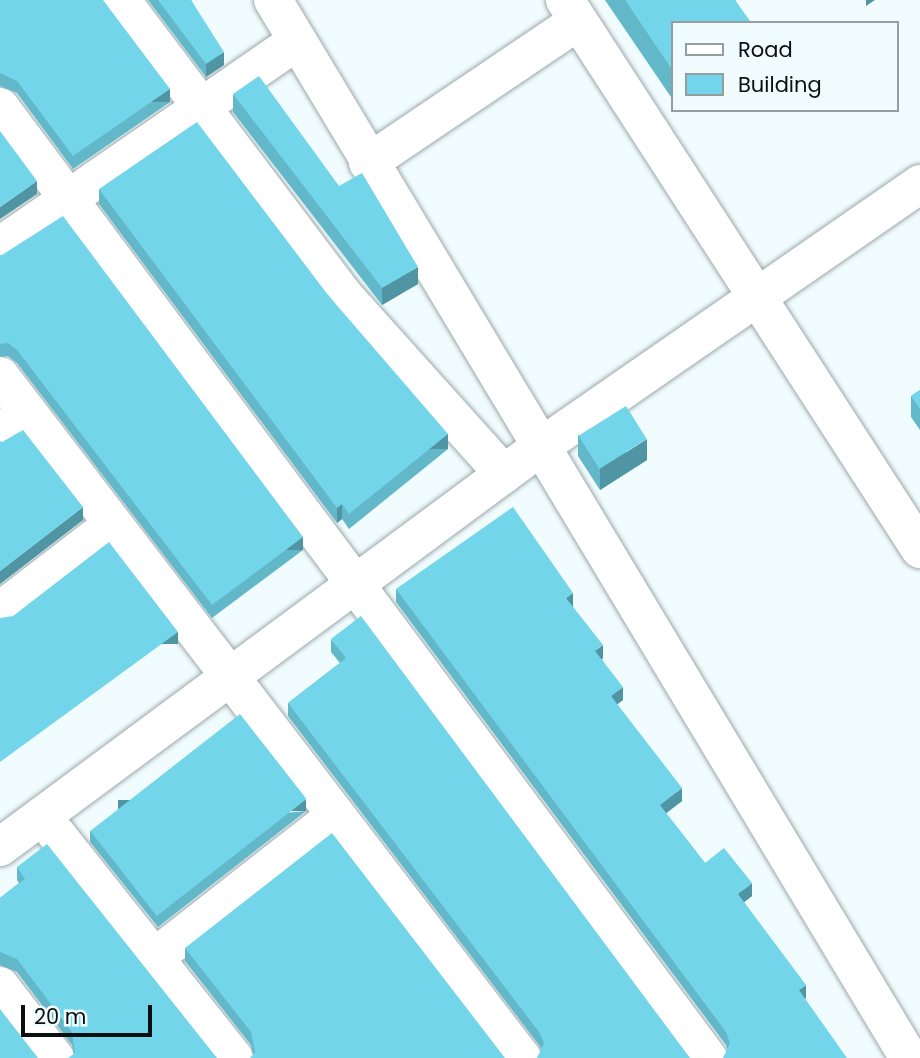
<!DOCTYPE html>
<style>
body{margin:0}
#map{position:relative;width:920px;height:1058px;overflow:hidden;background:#f1fcfe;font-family:Poppins,sans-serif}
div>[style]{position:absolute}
.roads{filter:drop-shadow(0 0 2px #9ca8ab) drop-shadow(0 0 2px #9ca8ab)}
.street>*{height:38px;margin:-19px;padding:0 19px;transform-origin:19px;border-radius:19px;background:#fff}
.wall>*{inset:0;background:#62b7c8}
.shaded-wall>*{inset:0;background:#5095a3;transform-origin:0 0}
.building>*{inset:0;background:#72d5e9;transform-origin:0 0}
span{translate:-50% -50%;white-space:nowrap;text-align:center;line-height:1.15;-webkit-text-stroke:5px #f1fcfe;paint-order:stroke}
.legend{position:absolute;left:671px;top:21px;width:228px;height:91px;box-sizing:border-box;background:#f1fcfe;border:2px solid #959d9e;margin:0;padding:9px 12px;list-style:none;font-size:21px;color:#0a0f0f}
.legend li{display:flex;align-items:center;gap:14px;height:35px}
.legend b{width:35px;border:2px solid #959d9e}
.scale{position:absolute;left:21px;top:1005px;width:131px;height:32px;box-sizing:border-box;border:4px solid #0a0f0f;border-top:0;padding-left:9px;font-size:21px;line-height:24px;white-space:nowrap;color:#0a0f0f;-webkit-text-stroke:5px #f1fcfe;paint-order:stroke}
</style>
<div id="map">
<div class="roads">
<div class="street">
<div style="left:121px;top:0;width:372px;rotate:53deg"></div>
<div style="left:345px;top:297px;width:238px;rotate:48.1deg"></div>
<div style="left:273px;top:0;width:1234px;rotate:58.99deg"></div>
<div style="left:565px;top:0;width:654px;rotate:57.11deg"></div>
<div style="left:0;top:107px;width:1186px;rotate:53.33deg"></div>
<div style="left:368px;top:163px;width:252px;rotate:-34deg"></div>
<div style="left:0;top:246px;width:361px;rotate:-34.6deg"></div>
<div style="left:0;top:376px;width:859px;rotate:52.57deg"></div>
<div style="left:0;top:433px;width:34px;rotate:-38deg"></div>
<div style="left:0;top:611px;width:141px;rotate:-37.5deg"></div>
<div style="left:42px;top:816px;width:309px;rotate:51.6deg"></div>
<div style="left:0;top:847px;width:671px;rotate:-36.51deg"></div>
<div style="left:539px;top:448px;width:464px;rotate:-34.7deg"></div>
<div style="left:154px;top:958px;width:230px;rotate:-38.1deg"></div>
<div style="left:0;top:986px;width:91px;rotate:52.6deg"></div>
</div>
</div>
<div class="wall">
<div style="clip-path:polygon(0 0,170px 102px,73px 169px,17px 93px,0 86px)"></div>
<div style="clip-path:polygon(148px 0,191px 0,224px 65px,206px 77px)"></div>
<div style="clip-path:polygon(605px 0,735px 0,750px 23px,673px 23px,673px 100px)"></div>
<div style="clip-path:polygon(233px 94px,339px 186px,418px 284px,382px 305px,233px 112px)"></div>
<div style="clip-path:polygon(99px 189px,328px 295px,448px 449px,349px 529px,342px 519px,337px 523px,99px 204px)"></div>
<div style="clip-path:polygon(0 255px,303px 550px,212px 618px,17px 363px,8px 356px,0 357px)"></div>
<div style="clip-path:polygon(920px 390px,920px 430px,911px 417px,911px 396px)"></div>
<div style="clip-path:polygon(578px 435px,647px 460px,600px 490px,578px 456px)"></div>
<div style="clip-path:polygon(396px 589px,573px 606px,573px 607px,603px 658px,602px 659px,623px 700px,617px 704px,682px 801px,666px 813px,705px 863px,752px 896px,744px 902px,806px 998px,727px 1049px,726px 1045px,396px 602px)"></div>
<div style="clip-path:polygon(331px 639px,690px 1058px,541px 1049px,539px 1045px,288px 716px,288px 703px,340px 663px,331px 652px)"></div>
<div style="clip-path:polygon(306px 811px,158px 927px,90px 842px,90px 831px)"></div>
<div style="clip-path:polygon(17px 867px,217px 1058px,74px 1054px,72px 1045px,17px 972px,0 965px,0 898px,19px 883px,17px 880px)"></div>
<div style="clip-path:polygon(185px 948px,505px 1058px,253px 1054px,251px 1045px,185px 961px)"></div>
</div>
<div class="shaded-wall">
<div style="clip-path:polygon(866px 0,875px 0,866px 6px)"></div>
<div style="clip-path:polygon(224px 52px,224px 65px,206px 77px,206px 64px)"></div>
<div style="left:170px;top:89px;width:13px;height:118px;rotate:90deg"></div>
<div style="clip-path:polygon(37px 181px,37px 194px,0 219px,0 207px)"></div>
<div style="clip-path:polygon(418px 267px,418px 284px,382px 305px,382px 288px)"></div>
<div style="left:448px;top:434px;width:15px;height:127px;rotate:90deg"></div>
<div style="clip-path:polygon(647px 439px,647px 460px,600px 490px,600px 469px)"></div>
<div style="clip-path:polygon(342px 504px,342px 519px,337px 523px,337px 508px)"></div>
<div style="clip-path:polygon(83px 507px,83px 520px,0 584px,0 571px)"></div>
<div style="left:303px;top:537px;width:13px;height:114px;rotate:90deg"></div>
<div style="clip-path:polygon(573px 593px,573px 606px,566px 612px,566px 598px)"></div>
<div style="left:178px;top:632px;width:12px;height:220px;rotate:90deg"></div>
<div style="clip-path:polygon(603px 645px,603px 658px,595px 664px,595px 651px)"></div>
<div style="clip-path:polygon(623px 687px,623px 700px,611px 709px,611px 696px)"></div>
<div style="clip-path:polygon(682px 788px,682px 801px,660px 818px,660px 805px)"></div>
<div style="left:306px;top:800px;width:11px;height:188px;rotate:90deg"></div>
<div style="clip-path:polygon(752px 883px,752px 896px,738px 907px,738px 894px)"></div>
<div style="clip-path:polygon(806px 985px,806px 998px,799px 1003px,799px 990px)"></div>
</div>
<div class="building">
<div style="clip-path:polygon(0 0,103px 0,170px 89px,73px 156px,17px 81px,0 73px)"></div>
<div style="clip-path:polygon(158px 0,191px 0,224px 52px,206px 64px)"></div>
<div style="clip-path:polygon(625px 0,735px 0,750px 21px,747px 23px,673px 23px,673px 71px)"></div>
<div style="clip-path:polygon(259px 76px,339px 186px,362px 173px,418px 267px,382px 288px,233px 94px)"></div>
<div style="clip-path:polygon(197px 122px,328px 295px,448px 434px,349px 514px,342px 504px,337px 508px,99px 189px)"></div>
<div style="clip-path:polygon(0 131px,37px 181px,0 207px)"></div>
<div style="clip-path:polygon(63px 216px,303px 537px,212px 605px,17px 350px,8px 343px,0 344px,0 255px,2px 255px)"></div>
<div style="clip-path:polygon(920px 390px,920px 409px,911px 396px)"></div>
<div style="left:626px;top:406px;width:39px;height:56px;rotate:58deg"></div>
<div style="clip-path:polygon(23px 430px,83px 507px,0 571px,0 441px,2px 442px)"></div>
<div style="clip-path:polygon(513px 507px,573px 593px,566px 598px,603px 645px,595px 651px,623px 687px,611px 696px,682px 788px,660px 805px,705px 863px,724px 848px,752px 883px,738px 894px,806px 985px,799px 990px,847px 1058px,723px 1058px,730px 1043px,726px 1032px,396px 589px)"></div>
<div style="clip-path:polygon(109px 542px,178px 632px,0 762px,0 618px,13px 616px)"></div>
<div style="clip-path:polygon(361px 616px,690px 1058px,691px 1058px,537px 1058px,544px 1043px,539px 1032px,288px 703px,346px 658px,331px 639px)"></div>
<div style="left:240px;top:714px;width:108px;height:190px;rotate:52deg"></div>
<div style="clip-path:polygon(332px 833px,505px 1058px,250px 1058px,255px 1052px,251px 1032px,185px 948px)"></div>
<div style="clip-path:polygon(47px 844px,217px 1058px,68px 1058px,75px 1053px,72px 1032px,17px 959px,0 952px,0 898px,25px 879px,17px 867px)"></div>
<div style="clip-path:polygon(0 1009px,38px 1058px,0 1058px)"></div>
</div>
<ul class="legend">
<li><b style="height:9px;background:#fff"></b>Road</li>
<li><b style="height:19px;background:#72d5e9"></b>Building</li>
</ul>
<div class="scale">20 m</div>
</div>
